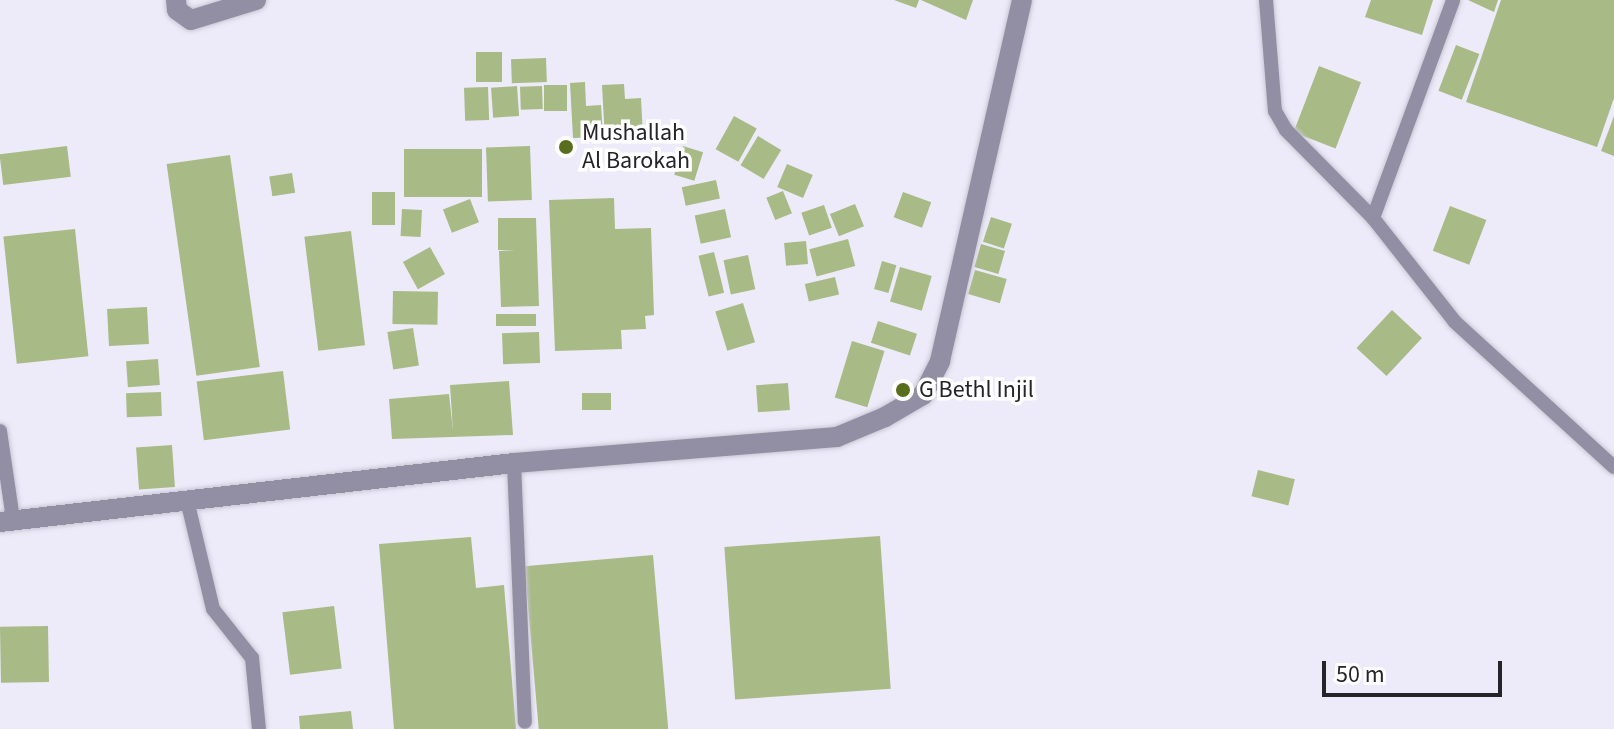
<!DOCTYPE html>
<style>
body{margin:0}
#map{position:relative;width:1614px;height:729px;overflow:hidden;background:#edebf9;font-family:"Source Sans 3",sans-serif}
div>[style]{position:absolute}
.building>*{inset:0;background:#a8ba85;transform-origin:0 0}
.roads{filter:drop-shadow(0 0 2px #c9c7d4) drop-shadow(0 0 2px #c9c7d4)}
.lane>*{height:14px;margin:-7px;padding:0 7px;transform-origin:7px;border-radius:7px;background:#928fa5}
.street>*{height:20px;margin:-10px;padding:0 10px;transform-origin:10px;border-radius:10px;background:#928fa5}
.dots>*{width:22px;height:22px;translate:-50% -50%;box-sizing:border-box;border:4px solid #fff;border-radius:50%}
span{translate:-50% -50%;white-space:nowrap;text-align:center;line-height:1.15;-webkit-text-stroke:7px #fff;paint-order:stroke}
.poi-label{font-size:24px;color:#252429}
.left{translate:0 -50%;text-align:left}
.scale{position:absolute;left:1322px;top:661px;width:180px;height:36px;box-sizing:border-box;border:4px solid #252429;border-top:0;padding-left:10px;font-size:24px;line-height:28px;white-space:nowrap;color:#252429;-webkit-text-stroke:6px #fff;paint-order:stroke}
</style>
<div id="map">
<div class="building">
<div style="clip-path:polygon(894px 0,919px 0,916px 8px)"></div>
<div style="clip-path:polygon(921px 0,973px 0,966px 20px)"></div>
<div style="clip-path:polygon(1371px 0,1433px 0,1422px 35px,1365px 17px)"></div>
<div style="clip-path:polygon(1468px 0,1498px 0,1494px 12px)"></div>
<div style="clip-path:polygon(1501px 0,1614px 0,1614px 98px,1597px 147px,1466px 102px)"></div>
<div style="left:1456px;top:45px;width:25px;height:49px;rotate:21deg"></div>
<div style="left:476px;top:52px;width:26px;height:30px"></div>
<div style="left:546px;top:58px;width:24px;height:35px;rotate:88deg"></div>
<div style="left:1319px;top:66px;width:45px;height:71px;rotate:21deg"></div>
<div style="clip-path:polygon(585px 82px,586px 106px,601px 105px,603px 137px,573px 138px,570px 83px)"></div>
<div style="clip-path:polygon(624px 84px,625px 99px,641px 98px,643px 137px,605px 140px,602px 85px)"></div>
<div style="left:544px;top:85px;width:23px;height:26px"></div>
<div style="left:517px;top:86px;width:30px;height:26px;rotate:86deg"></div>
<div style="left:542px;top:86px;width:23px;height:22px;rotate:88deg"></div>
<div style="left:488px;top:87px;width:33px;height:24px;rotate:88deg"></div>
<div style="left:734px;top:116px;width:26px;height:38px;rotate:29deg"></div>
<div style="clip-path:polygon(1614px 116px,1614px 156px,1601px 151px)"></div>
<div style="left:758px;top:136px;width:27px;height:34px;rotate:31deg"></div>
<div style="left:67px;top:146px;width:31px;height:68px;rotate:83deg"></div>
<div style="left:530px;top:146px;width:54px;height:44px;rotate:88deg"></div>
<div style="left:683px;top:146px;width:21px;height:30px;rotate:17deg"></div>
<div style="left:482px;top:149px;width:48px;height:78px;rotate:90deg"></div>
<div style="left:230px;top:155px;width:214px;height:64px;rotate:82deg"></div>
<div style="left:787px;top:164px;width:28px;height:25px;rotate:23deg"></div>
<div style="left:292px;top:173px;width:20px;height:23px;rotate:81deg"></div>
<div style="left:716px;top:180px;width:19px;height:35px;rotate:78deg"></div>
<div style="left:783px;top:191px;width:24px;height:18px;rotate:68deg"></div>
<div style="left:372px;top:192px;width:23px;height:33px"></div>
<div style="left:903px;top:192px;width:30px;height:27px;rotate:20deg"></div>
<div style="clip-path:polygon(614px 198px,615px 229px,651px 228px,654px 315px,645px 316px,646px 329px,621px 330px,622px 349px,555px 351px,549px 200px)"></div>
<div style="left:470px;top:199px;width:25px;height:29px;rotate:69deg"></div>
<div style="left:855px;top:204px;width:24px;height:27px;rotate:68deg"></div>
<div style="left:824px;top:205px;width:24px;height:24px;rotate:71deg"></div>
<div style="left:1450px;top:206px;width:39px;height:48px;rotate:21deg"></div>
<div style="left:402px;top:209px;width:20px;height:27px;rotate:3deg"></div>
<div style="left:725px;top:209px;width:29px;height:31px;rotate:78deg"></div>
<div style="left:991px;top:217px;width:22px;height:26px;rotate:18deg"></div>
<div style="clip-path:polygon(498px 218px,536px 218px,539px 306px,501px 307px,499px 251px,515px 250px,498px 250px)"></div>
<div style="left:75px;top:229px;width:128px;height:72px;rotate:84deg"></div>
<div style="left:351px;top:231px;width:115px;height:47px;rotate:83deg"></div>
<div style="left:848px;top:239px;width:28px;height:40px;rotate:75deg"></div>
<div style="left:806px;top:241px;width:23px;height:22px;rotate:85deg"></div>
<div style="left:981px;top:244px;width:25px;height:24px;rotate:16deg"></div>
<div style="left:430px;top:247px;width:31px;height:31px;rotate:61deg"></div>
<div style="left:714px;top:252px;width:42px;height:16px;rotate:76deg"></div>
<div style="left:748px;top:255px;width:35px;height:25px;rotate:78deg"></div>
<div style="left:882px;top:261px;width:15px;height:29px;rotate:16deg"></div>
<div style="left:900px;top:267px;width:33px;height:36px;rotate:16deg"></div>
<div style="left:975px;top:270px;width:33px;height:25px;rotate:16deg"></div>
<div style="left:835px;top:277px;width:18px;height:31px;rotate:77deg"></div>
<div style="left:393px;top:291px;width:45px;height:33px;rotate:1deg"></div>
<div style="left:743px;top:303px;width:41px;height:29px;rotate:73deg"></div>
<div style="left:147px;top:307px;width:37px;height:40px;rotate:87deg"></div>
<div style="left:1392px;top:310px;width:41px;height:52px;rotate:43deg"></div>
<div style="left:536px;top:314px;width:12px;height:40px;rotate:90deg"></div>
<div style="left:878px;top:321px;width:41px;height:23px;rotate:18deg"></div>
<div style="left:413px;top:328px;width:38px;height:26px;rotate:81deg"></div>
<div style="left:539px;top:332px;width:31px;height:37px;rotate:88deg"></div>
<div style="left:852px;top:341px;width:34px;height:59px;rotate:17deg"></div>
<div style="left:158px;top:359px;width:26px;height:32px;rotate:86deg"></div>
<div style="left:283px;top:371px;width:59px;height:87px;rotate:83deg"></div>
<div style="clip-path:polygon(509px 381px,513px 435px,392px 439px,389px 399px,449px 394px,453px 431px,450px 385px)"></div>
<div style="left:788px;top:383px;width:27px;height:32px;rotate:86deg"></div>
<div style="left:161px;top:392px;width:24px;height:35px;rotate:88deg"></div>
<div style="left:582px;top:393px;width:29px;height:17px"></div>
<div style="left:172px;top:445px;width:42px;height:36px;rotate:86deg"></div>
<div style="left:1258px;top:470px;width:38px;height:27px;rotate:14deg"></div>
<div style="left:880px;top:536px;width:153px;height:156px;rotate:86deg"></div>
<div style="clip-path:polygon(471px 537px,476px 588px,504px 585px,516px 729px,394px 729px,379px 544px)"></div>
<div style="left:653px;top:555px;width:175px;height:129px;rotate:85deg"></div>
<div style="left:334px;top:606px;width:63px;height:52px;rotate:83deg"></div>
<div style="left:48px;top:626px;width:56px;height:48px;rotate:89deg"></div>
<div style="clip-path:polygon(351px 711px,353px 729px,300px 729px,299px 716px)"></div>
</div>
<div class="roads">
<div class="lane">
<div style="left:1266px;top:0;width:111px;rotate:85.4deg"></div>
<div style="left:1275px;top:111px;width:22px;rotate:60deg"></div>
<div style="left:1286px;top:130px;width:124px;rotate:45.3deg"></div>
<div style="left:1373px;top:218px;width:132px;rotate:51.7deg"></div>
<div style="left:1455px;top:322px;width:215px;rotate:42.4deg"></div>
<div style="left:1373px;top:218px;width:232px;rotate:-69.8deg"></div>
<div style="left:0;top:431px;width:89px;rotate:81.6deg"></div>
<div style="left:514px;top:463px;width:259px;rotate:87.6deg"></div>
<div style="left:187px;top:500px;width:112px;rotate:76.6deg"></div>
<div style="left:213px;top:609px;width:63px;rotate:51.5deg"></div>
<div style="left:252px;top:658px;width:71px;rotate:84.4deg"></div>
</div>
<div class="street">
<div style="left:176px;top:0;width:10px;rotate:84deg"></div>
<div style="left:177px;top:10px;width:17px;rotate:36deg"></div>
<div style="left:191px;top:20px;width:68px;rotate:-17.1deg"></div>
<div style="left:0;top:522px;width:517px;rotate:-6.55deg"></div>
<div style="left:514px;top:463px;width:324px;rotate:-4.6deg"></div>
<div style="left:837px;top:437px;width:52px;rotate:-22.6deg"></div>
<div style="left:885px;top:417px;width:44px;rotate:-30.1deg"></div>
<div style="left:923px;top:395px;width:38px;rotate:-63deg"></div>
<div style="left:940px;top:361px;width:370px;rotate:-77.2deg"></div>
</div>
</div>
<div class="dots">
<div style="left:566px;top:147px;background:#586d1d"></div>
<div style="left:903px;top:390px;background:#586d1d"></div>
</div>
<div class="poi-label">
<span class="left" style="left:582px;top:147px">Mushallah<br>Al Barokah</span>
<span class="left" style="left:919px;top:390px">G Bethl Injil</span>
</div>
<div class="scale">50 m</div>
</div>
